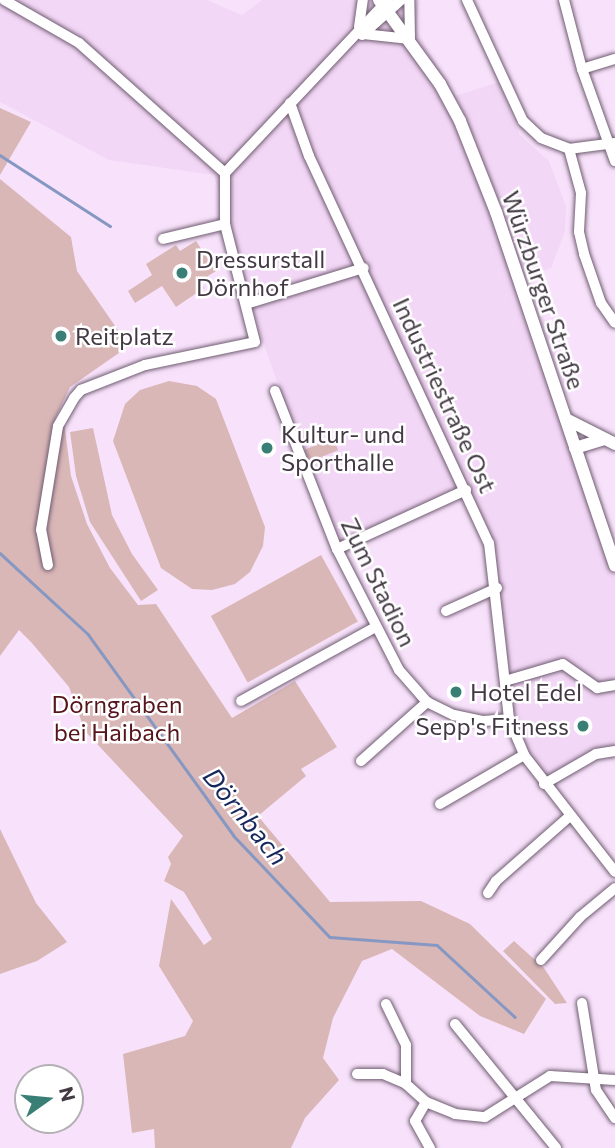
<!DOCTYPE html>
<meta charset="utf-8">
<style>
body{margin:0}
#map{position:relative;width:615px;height:1148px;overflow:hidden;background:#f8e2fb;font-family:Commissioner,sans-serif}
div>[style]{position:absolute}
.built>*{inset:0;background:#f3d7f6}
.green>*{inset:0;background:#dab7b7;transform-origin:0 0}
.stream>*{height:2.5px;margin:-1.25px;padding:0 1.25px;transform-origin:1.25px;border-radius:1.25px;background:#8698c2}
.roads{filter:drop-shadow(0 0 2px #6f5c71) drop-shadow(0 0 2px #6f5c71)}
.street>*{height:10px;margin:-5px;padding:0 5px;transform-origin:5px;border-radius:5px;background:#fff}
.secondary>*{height:12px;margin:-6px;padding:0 6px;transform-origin:6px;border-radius:6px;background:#fff}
.dots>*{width:19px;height:19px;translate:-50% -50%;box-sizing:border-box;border:4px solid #fff;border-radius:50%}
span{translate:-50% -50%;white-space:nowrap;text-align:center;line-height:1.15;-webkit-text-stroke:5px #fff;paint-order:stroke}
.poi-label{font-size:24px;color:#423943}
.left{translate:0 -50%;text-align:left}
.right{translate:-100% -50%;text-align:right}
.street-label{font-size:24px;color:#423943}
.park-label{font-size:24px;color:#56141b}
.water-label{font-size:26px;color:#16275b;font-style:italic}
.north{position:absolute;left:14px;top:1064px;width:70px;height:70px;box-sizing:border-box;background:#fff;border:2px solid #b3b0b4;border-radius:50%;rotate:75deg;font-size:19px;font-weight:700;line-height:28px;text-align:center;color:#423943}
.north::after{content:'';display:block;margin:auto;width:24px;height:32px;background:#3a7f75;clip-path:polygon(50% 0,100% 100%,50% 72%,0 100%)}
</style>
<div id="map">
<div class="built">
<div style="clip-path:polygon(0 0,207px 0,242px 15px,262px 0,419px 0,416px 29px,455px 96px,499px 82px,519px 134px,549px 161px,566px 206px,565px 232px,551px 268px,519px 279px,615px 566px,615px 748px,545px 782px,525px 754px,510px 719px,495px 565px,466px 490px,337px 549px,262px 339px,214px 175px,109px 160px,0 102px)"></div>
</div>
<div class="green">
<div style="clip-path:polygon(0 108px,31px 122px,0 175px)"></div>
<div style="clip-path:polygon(0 179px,71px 237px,77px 271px,129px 346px,70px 387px,55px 419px,38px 519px,45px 539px,64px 422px,71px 476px,87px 524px,110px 568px,138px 605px,156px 604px,232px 718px,295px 681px,337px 747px,301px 769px,306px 776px,258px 816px,330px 902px,421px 901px,470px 924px,546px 999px,524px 1034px,480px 1016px,392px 949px,362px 961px,333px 1018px,323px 1058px,339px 1080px,305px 1118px,291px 1148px,155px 1148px,154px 1129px,132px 1133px,123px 1054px,185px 1036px,193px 1021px,159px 966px,171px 899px,204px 945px,212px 939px,184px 892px,164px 881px,171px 864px,168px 857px,183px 836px,85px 731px,69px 687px,31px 642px,19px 630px,0 656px)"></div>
<div style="clip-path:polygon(196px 241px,216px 271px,200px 281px,204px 288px,176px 307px,162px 286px,135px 303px,128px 291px,152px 275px,146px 264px,176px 245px,180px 251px)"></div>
<div style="clip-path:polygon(169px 381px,197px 386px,216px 399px,265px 527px,263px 546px,250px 572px,235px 584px,212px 590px,192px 589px,161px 568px,113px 441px,125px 404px,140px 390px)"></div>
<div style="clip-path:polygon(93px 428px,112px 515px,132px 554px,158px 590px,141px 601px,90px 522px,76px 476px,70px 432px)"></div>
<div style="left:333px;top:438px;width:13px;height:31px;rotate:67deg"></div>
<div style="left:321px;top:555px;width:76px;height:126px;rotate:61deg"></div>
<div style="clip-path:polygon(0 829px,36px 903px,67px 942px,37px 961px,0 974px)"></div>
<div style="clip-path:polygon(514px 941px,544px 968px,567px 1003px,555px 1004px,503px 951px)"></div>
</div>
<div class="stream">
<div style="left:0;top:155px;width:131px;rotate:32.8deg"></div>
<div style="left:0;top:553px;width:120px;rotate:42.6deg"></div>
<div style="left:88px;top:634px;width:249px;rotate:54.1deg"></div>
<div style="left:234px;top:836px;width:139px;rotate:46.5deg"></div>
<div style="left:330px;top:937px;width:107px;rotate:4.3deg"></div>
<div style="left:437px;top:945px;width:106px;rotate:42.7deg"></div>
</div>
<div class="roads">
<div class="street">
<div style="left:4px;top:0;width:86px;rotate:29.8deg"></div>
<div style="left:79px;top:43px;width:195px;rotate:41.7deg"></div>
<div style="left:467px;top:0;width:133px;rotate:65.2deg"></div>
<div style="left:523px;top:121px;width:25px;rotate:43deg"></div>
<div style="left:541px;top:138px;width:30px;rotate:21deg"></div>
<div style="left:569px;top:149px;width:46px;rotate:-7.4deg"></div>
<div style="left:564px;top:0;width:71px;rotate:75.4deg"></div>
<div style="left:582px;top:69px;width:98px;rotate:70.3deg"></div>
<div style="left:359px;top:27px;width:27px;rotate:-82deg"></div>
<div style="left:363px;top:34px;width:47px;rotate:6.1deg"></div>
<div style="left:410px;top:39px;width:39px;rotate:-91deg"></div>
<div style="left:362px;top:35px;width:52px;rotate:-41.9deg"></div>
<div style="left:582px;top:69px;width:34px;rotate:-17deg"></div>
<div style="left:290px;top:103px;width:56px;rotate:70.3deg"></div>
<div style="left:309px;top:156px;width:427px;rotate:65.1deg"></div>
<div style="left:489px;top:543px;width:177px;rotate:83.5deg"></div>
<div style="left:509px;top:719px;width:39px;rotate:67deg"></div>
<div style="left:524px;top:755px;width:148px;rotate:52.1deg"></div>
<div style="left:569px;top:149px;width:46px;rotate:74.7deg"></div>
<div style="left:581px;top:193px;width:39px;rotate:93deg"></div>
<div style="left:579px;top:232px;width:23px;rotate:77deg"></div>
<div style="left:584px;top:254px;width:52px;rotate:70.9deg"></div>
<div style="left:601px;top:303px;width:24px;rotate:55deg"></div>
<div style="left:163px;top:239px;width:64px;rotate:-13.6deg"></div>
<div style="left:246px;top:304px;width:123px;rotate:-17deg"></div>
<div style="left:275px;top:391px;width:170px;rotate:68.6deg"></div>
<div style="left:337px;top:549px;width:136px;rotate:62.9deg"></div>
<div style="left:399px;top:670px;width:43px;rotate:48.8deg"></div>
<div style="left:427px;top:702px;width:30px;rotate:26deg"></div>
<div style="left:454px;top:715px;width:30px;rotate:12deg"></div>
<div style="left:483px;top:721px;width:26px;rotate:-4deg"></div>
<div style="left:337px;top:549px;width:142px;rotate:-24.6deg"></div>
<div style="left:48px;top:565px;width:36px;rotate:-101deg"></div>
<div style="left:41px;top:530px;width:105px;rotate:-80.7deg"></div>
<div style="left:58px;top:426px;width:32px;rotate:-60deg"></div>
<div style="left:74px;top:398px;width:11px;rotate:-49deg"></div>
<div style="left:81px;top:390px;width:69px;rotate:-21.3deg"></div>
<div style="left:145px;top:365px;width:112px;rotate:-11.8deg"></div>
<div style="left:255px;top:342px;width:122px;rotate:-104.3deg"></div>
<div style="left:225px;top:224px;width:51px;rotate:-90deg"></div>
<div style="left:225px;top:173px;width:238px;rotate:-46.7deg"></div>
<div style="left:446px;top:611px;width:56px;rotate:-24.3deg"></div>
<div style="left:505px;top:681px;width:60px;rotate:-16.3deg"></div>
<div style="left:563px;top:664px;width:42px;rotate:35.2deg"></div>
<div style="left:597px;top:688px;width:18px;rotate:-9deg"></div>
<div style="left:241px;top:701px;width:152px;rotate:-28.8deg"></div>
<div style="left:361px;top:761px;width:89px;rotate:-41.8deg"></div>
<div style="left:544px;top:784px;width:60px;rotate:-30deg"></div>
<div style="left:596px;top:754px;width:19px;rotate:-9deg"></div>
<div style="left:440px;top:804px;width:97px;rotate:-30.3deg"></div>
<div style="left:488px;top:893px;width:14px;rotate:-56deg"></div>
<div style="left:496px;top:881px;width:98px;rotate:-41.3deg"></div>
<div style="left:541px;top:960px;width:58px;rotate:-47.8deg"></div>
<div style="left:580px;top:917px;width:45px;rotate:-39.6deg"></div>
<div style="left:582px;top:1003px;width:88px;rotate:80.9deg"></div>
<div style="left:596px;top:1090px;width:34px;rotate:56deg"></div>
<div style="left:386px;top:1004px;width:46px;rotate:64deg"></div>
<div style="left:406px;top:1045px;width:39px;rotate:90deg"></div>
<div style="left:455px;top:1024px;width:160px;rotate:50.8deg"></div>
<div style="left:357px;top:1074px;width:26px"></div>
<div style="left:383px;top:1074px;width:25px;rotate:23deg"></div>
<div style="left:406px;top:1084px;width:27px;rotate:42deg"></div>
<div style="left:426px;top:1102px;width:31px;rotate:22deg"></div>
<div style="left:455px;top:1114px;width:30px;rotate:6deg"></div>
<div style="left:485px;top:1117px;width:77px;rotate:-32.2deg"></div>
<div style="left:550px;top:1076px;width:65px;rotate:3.5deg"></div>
<div style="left:426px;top:1102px;width:22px;rotate:120deg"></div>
<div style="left:415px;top:1121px;width:31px;rotate:61deg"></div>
</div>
<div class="secondary">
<div style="left:379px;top:0;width:104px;rotate:54deg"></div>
<div style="left:440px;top:84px;width:42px;rotate:61.6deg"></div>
<div style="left:460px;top:121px;width:98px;rotate:68.4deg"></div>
<div style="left:496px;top:212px;width:373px;rotate:71.4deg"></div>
<div style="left:566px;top:419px;width:55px;rotate:27deg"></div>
<div style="left:575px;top:448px;width:30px;rotate:-17deg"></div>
</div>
</div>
<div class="dots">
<div style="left:182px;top:273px;background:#3a7f75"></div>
<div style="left:61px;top:336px;background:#3a7f75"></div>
<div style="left:267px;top:448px;background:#3a7f75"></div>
<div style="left:456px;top:692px;background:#3a7f75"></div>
<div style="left:583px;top:726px;background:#3a7f75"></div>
</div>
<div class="poi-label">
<span class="left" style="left:196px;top:273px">Dressurstall<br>Dörnhof</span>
<span class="left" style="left:75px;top:336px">Reitplatz</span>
<span class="left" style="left:281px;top:448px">Kultur- und<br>Sporthalle</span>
<span class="left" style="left:470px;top:692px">Hotel Edel</span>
<span class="right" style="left:569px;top:726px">Sepp's Fitness</span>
</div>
<div class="street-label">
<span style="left:544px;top:290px;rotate:71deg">Würzburger Straße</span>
<span style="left:445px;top:395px;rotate:65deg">Industriestraße Ost</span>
<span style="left:379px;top:582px;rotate:64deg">Zum Stadion</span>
</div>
<div class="park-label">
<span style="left:117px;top:718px">Dörngraben<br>bei Haibach</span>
</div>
<div class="water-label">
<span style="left:246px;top:816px;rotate:51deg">Dörnbach</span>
</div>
<div class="north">N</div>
</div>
